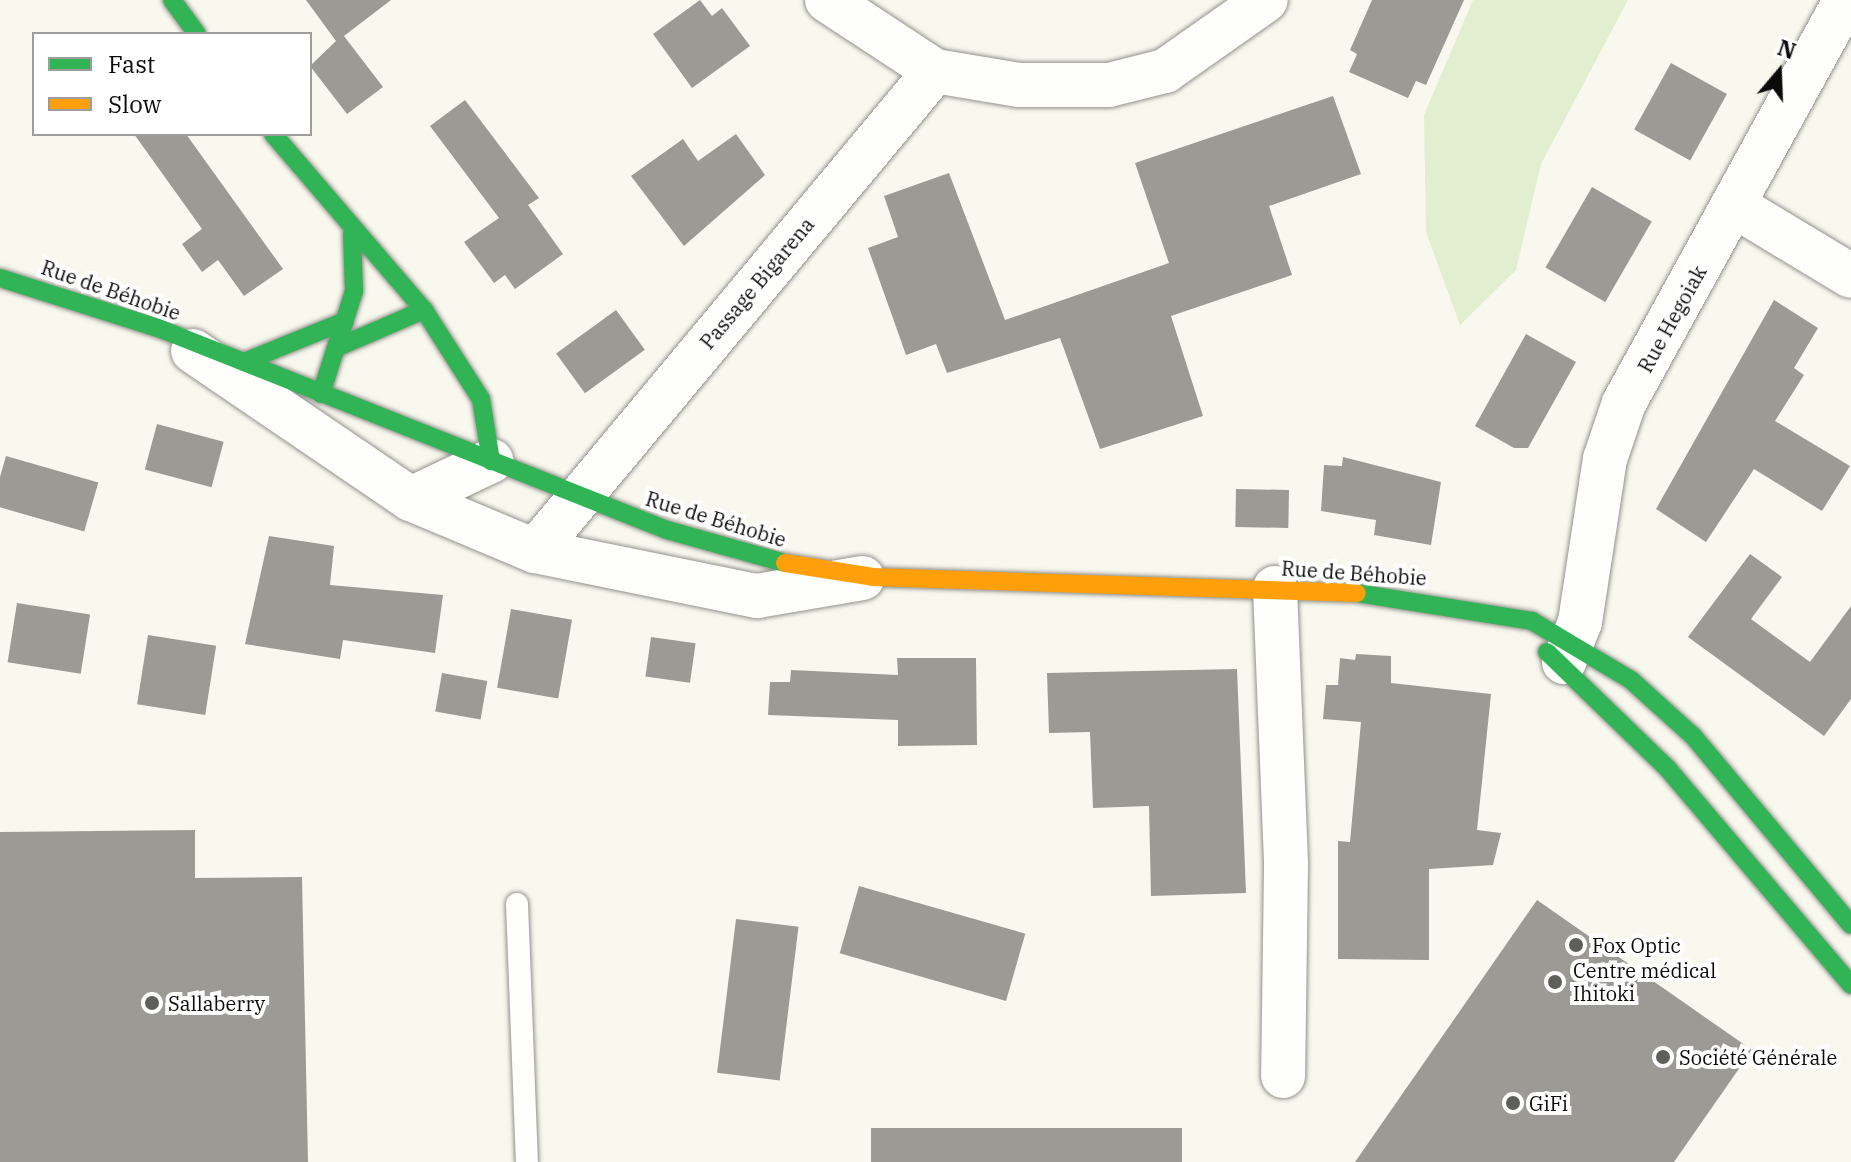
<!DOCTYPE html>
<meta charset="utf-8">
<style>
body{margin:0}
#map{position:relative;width:1851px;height:1162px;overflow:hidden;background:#f9f8ee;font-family:"IBM Plex Serif",serif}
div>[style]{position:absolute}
.green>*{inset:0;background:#e1eecf}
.building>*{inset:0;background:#9c9a95;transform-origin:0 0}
.roads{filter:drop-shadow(0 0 2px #92928d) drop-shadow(0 0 2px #92928d)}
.lane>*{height:22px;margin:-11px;padding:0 11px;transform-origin:11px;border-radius:11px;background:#fefefc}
.street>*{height:44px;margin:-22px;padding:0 22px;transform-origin:22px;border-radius:22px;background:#fefefc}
.fast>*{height:18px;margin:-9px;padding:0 9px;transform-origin:9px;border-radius:9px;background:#30b455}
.slow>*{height:18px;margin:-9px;padding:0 9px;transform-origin:9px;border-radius:9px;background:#ff9f0a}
.dots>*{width:22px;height:22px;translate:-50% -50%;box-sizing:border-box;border:4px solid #fff;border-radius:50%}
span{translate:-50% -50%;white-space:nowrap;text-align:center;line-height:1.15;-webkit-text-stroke:8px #fff;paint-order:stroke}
.street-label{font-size:20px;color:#0b0b0b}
.poi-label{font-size:20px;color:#0b0b0b}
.left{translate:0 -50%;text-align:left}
.legend{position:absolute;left:32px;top:32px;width:280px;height:104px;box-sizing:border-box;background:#fff;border:2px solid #9d9d9d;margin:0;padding:10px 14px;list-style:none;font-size:24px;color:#0b0b0b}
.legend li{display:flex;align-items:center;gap:16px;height:40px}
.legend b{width:40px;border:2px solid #9d9d9d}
.north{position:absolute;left:1739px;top:32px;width:80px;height:80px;-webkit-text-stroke:6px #fff;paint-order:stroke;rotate:19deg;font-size:22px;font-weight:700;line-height:32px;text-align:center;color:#0b0b0b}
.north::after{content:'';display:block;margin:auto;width:28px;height:36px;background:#0b0b0b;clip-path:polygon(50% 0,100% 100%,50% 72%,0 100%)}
</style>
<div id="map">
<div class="green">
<div style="clip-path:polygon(1473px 0,1628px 0,1541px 164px,1516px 270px,1460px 325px,1426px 232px,1424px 115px)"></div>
</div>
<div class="building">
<div style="clip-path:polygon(306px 0,391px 0,344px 36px,383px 87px,347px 114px,310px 66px,336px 41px)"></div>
<div style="clip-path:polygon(700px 0,712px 16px,722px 8px,750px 46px,692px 88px,653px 34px)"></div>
<div style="clip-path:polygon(1372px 0,1464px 0,1426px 85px,1416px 81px,1408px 98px,1349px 72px,1357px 54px,1350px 50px)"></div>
<div style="left:1671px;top:63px;width:64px;height:76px;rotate:29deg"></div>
<div style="clip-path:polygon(1333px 96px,1361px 174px,1269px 206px,1292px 275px,1171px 316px,1203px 416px,1100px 449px,1060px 338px,947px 373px,936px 344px,906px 355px,868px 248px,898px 237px,884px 196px,949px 173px,1005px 320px,1169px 263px,1135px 163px)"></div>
<div style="clip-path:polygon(465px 100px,539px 198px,528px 205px,563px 254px,515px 289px,505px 275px,494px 283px,464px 242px,499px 218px,430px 126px)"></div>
<div style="clip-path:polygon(134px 134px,186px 134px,283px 269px,244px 296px,218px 260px,202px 272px,182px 244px,202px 229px)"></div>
<div style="clip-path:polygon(736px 134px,765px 175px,684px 246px,631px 176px,683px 139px,698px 161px)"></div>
<div style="left:1592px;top:187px;width:69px;height:93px;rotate:30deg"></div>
<div style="clip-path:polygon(1774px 300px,1818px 328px,1794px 368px,1804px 375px,1775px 421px,1850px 466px,1822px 511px,1754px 469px,1706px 542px,1656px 509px)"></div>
<div style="left:616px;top:310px;width:49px;height:74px;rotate:54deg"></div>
<div style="clip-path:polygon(1526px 334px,1576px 362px,1528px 448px,1514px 448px,1475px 426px)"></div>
<div style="left:157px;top:424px;width:69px;height:47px;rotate:15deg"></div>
<div style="left:6px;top:456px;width:96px;height:51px;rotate:16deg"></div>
<div style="clip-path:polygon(1343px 457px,1441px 482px,1431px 545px,1374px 535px,1376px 520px,1321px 511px,1324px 465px,1342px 466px)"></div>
<div style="left:1236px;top:489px;width:53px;height:38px;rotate:1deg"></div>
<div style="clip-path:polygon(269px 536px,334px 546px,330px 585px,443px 595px,435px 653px,343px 640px,340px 659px,245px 644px)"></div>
<div style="clip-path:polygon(1750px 554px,1782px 577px,1751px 619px,1810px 662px,1851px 606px,1851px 699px,1824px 736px,1688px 637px)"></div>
<div style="left:17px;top:603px;width:74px;height:60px;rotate:9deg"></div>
<div style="left:511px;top:609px;width:62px;height:80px;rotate:10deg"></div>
<div style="left:148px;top:635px;width:69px;height:70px;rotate:9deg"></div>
<div style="left:651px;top:637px;width:45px;height:40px;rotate:8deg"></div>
<div style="clip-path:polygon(1356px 654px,1391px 656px,1391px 683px,1491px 694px,1477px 830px,1501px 833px,1493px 865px,1429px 869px,1429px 960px,1338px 959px,1338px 841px,1350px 842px,1361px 722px,1323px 719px,1326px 685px,1338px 685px,1340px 658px,1355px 660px)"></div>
<div style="clip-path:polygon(897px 658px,976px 658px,977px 745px,898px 746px,898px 720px,768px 715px,770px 682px,790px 682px,791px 670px,898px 675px)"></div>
<div style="clip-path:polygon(1237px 669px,1246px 893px,1151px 896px,1149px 806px,1093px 808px,1090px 732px,1049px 733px,1047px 673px)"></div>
<div style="left:442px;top:673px;width:46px;height:39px;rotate:10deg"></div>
<div style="clip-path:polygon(195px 830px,195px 878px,302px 877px,308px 1162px,0 1162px,0 832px)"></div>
<div style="left:859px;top:886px;width:173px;height:70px;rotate:16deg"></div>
<div style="clip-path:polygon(1537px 900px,1752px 1050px,1674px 1162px,1355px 1162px)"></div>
<div style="left:736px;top:919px;width:63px;height:155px;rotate:7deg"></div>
<div style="left:1182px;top:1128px;width:34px;height:311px;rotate:90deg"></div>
</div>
<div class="roads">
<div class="lane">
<div style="left:517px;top:904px;width:258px;rotate:87.8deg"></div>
</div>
<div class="street">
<div style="left:827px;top:0;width:129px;rotate:33.3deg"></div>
<div style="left:935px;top:71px;width:85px;rotate:9.5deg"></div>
<div style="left:1019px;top:85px;width:90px"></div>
<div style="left:1109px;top:85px;width:58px;rotate:-14deg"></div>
<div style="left:1165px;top:71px;width:123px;rotate:-35.1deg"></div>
<div style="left:1735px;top:206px;width:135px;rotate:31.1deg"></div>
<div style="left:193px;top:351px;width:263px;rotate:34.2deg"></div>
<div style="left:411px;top:499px;width:134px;rotate:22.8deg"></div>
<div style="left:535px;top:551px;width:227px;rotate:11.5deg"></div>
<div style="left:757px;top:596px;width:107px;rotate:-9.7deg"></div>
<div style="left:411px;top:499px;width:89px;rotate:-25.4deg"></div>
<div style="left:535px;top:551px;width:625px;rotate:-50.19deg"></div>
<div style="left:1275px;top:588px;width:279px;rotate:87.7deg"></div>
<div style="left:1286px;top:867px;width:209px;rotate:90.8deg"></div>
<div style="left:1564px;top:662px;width:43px;rotate:-68.2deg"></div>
<div style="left:1580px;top:622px;width:165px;rotate:-81.3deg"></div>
<div style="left:1605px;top:459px;width:59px;rotate:-71.3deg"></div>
<div style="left:1624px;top:403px;width:460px;rotate:-61.2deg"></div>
</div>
<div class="fast">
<div style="left:172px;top:0;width:42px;rotate:53.7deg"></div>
<div style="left:273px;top:134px;width:232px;rotate:49.4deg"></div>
<div style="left:424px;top:310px;width:106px;rotate:57.4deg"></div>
<div style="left:481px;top:399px;width:63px;rotate:80.8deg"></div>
<div style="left:0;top:278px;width:166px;rotate:17.6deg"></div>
<div style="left:158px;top:328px;width:548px;rotate:21.65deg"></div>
<div style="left:667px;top:530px;width:123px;rotate:15.6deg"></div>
<div style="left:338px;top:347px;width:94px;rotate:-23.3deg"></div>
<div style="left:244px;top:362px;width:109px;rotate:-22.1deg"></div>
<div style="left:321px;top:394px;width:108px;rotate:-72.2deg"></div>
<div style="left:354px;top:291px;width:57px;rotate:-92deg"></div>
<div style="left:1357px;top:593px;width:177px;rotate:9.1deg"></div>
<div style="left:1532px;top:621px;width:115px;rotate:30.8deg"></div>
<div style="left:1631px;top:680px;width:84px;rotate:42.1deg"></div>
<div style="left:1693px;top:736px;width:246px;rotate:50.1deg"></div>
<div style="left:1547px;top:652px;width:168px;rotate:44deg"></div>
<div style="left:1668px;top:769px;width:283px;rotate:49.7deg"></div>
</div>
<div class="slow">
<div style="left:785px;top:563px;width:89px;rotate:9deg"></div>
<div style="left:873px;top:577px;width:484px;rotate:1.9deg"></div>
</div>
</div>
<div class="dots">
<div style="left:1576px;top:945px;background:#5e5e5a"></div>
<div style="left:1555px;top:982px;background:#5e5e5a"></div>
<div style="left:152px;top:1003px;background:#5e5e5a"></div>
<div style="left:1663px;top:1057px;background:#5e5e5a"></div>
<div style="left:1513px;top:1103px;background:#5e5e5a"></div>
</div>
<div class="street-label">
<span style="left:757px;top:283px;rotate:-50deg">Passage Bigarena</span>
<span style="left:111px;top:290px;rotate:19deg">Rue de Béhobie</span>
<span style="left:1672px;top:319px;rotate:-61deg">Rue Hegoiak</span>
<span style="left:716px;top:519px;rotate:17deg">Rue de Béhobie</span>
<span style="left:1354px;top:573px;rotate:4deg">Rue de Béhobie</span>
</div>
<div class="poi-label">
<span class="left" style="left:1592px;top:945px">Fox Optic</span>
<span class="left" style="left:1573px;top:982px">Centre médical<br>Ihitoki</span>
<span class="left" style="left:168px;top:1003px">Sallaberry</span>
<span class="left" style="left:1679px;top:1057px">Société Générale</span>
<span class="left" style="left:1529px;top:1103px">GiFi</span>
</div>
<ul class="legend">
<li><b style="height:10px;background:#30b455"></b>Fast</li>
<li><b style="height:10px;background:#ff9f0a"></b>Slow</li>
</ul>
<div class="north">N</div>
</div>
